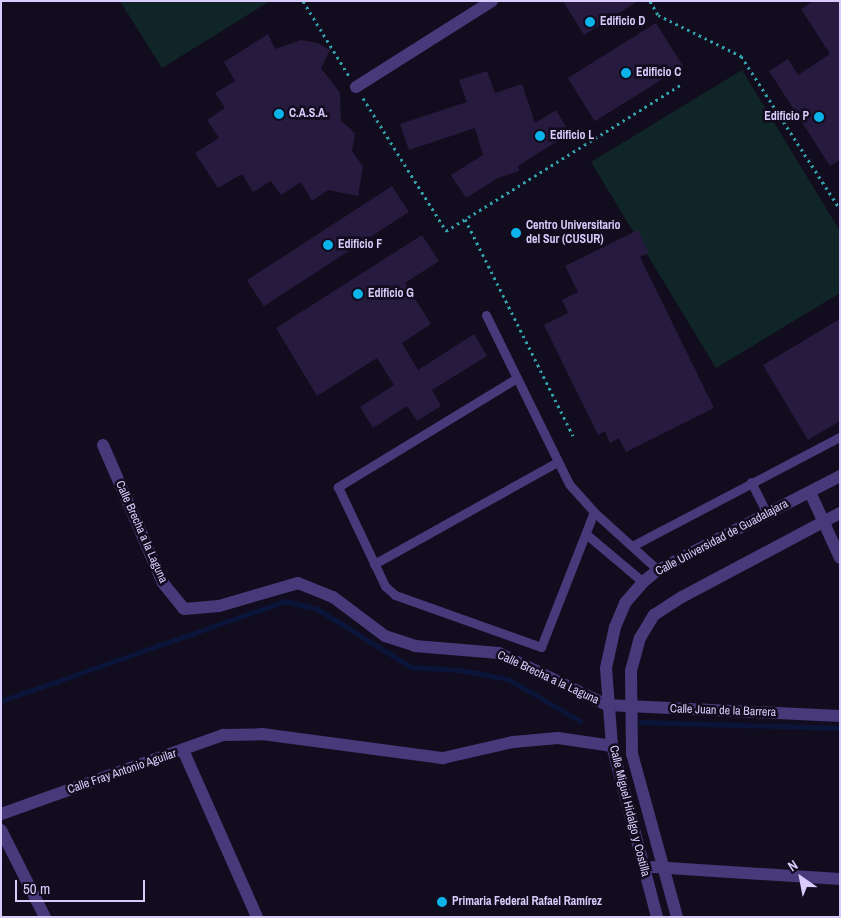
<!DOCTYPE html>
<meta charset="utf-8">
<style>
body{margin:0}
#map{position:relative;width:841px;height:918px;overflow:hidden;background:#120d1e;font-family:"Archivo Narrow",sans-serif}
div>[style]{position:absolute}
.green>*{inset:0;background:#102528}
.stream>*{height:5px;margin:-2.5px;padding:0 2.5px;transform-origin:2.5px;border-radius:2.5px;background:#0b1539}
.building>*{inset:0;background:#261a3e;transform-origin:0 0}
.path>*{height:3px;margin-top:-1.5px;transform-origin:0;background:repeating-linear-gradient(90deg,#32a0ab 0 2.5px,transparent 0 6.5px)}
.service>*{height:9px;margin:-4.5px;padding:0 4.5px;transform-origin:4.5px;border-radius:4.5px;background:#463a7b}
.pedestrian>*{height:12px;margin:-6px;padding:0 6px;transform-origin:6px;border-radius:6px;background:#463a7b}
.minor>*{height:12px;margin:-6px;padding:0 6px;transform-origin:6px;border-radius:6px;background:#463a7b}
.dots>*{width:14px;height:14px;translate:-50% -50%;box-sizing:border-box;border:2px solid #120d1e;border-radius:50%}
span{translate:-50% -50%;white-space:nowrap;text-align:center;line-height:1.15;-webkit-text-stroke:5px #120d1e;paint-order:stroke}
.poi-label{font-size:12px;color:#d9ccfd;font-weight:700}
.left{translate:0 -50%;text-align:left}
.right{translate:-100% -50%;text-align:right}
.street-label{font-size:12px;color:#d9ccfd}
.frame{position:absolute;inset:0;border:2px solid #d9ccfd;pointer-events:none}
.north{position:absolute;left:776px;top:853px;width:50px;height:50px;-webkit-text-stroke:4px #120d1e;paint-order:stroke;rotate:327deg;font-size:14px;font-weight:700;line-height:20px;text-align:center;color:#d9ccfd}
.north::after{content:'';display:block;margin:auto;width:18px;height:22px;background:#d9ccfd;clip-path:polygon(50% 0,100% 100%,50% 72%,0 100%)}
.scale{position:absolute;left:15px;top:880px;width:130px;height:22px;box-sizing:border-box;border:2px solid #d9ccfd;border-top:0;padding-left:6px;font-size:15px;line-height:18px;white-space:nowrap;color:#d9ccfd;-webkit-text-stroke:4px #120d1e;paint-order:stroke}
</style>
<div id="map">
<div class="green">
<div style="clip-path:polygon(120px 1px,270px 1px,162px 68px)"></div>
<div style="clip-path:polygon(742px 70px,840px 231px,840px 293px,716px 368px,591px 162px)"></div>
</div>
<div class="stream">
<div style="left:1px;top:701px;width:301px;rotate:-19.4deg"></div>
<div style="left:285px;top:601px;width:33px;rotate:14deg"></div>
<div style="left:317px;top:609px;width:110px;rotate:31.7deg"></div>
<div style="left:411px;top:667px;width:49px;rotate:3.5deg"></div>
<div style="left:460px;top:670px;width:49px;rotate:10.6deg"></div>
<div style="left:508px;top:679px;width:83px;rotate:30.3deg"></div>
<div style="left:640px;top:722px;width:200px;rotate:1.7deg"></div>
</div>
<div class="building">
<div style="clip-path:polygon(563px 1px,638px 1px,584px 35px)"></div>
<div style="clip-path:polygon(813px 1px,840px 1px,840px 160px,830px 166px,769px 71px,788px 59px,798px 75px,830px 54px,801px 9px)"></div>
<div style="left:656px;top:23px;width:51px;height:104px;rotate:58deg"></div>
<div style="clip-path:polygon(268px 34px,275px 49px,301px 40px,317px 43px,330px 50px,321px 68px,340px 93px,341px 121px,355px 133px,352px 151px,363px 167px,358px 196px,328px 190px,312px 201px,301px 182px,281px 195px,271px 181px,253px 192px,242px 174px,218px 188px,195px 153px,219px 138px,207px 120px,225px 108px,215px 93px,235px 81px,224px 62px)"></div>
<div style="clip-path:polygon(487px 71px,495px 93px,522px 84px,535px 123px,556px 110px,570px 133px,518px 166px,519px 171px,498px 178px,466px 198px,451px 175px,483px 155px,475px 128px,409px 150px,400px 124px,467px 102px,459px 80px)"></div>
<div style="left:392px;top:186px;width:31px;height:173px;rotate:57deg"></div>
<div style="clip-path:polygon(638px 230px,649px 253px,640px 257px,714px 408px,626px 452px,619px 438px,610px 443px,605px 431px,598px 435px,544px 325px,568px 313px,562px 300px,578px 292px,565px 266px)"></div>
<div style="clip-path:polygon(422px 235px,439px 261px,405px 283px,431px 324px,402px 343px,418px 370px,474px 334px,487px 356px,432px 390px,441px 406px,417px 421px,407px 406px,373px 428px,360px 407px,394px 385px,377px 358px,317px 396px,276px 328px)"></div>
<div style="clip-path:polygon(840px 319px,840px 421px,808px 440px,763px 365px)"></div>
</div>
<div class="path">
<div style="left:303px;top:1px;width:88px;rotate:58.5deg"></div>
<div style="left:650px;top:1px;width:16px;rotate:60deg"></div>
<div style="left:658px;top:15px;width:93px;rotate:26.3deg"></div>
<div style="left:741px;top:56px;width:182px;rotate:57.1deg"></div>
<div style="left:363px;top:98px;width:157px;rotate:58deg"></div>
<div style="left:446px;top:231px;width:278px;rotate:-31.9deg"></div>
<div style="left:465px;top:219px;width:242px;rotate:63.5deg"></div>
</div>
<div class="service">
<div style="left:486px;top:315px;width:188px;rotate:63.8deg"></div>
<div style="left:569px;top:484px;width:38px;rotate:48deg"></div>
<div style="left:594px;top:512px;width:86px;rotate:42.2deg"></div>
<div style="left:517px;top:378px;width:210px;rotate:148.7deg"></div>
<div style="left:338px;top:487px;width:110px;rotate:64.6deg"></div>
<div style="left:385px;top:586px;width:13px;rotate:42deg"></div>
<div style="left:395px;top:595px;width:155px;rotate:19.6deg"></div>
<div style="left:541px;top:647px;width:145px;rotate:-68.6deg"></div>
<div style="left:751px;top:482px;width:35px;rotate:63deg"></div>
<div style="left:586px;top:534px;width:75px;rotate:40.1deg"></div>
<div style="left:632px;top:546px;width:235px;rotate:-27.7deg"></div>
<div style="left:374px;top:564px;width:210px;rotate:-29.1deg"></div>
</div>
<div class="pedestrian">
<div style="left:356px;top:87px;width:161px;rotate:-32.3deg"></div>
</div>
<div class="minor">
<div style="left:103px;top:445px;width:150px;rotate:66.5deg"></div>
<div style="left:163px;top:583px;width:33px;rotate:51deg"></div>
<div style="left:184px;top:609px;width:35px;rotate:-5deg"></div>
<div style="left:219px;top:606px;width:82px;rotate:-16.2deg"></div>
<div style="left:298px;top:583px;width:38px;rotate:22deg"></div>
<div style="left:333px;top:597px;width:65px;rotate:36.9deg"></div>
<div style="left:385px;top:636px;width:32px;rotate:18deg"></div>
<div style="left:415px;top:646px;width:84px;rotate:4.8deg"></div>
<div style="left:499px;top:653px;width:120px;rotate:25.7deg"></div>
<div style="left:607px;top:705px;width:233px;rotate:2.7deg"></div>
<div style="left:810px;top:492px;width:72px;rotate:65.6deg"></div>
<div style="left:183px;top:750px;width:183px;rotate:66.1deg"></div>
<div style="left:1px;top:814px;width:236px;rotate:-19.6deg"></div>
<div style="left:223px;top:735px;width:39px;rotate:-1deg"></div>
<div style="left:262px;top:734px;width:183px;rotate:7.6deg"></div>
<div style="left:443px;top:758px;width:72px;rotate:-12.9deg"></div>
<div style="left:513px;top:742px;width:45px;rotate:-5.1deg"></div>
<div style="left:558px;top:738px;width:55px;rotate:8.4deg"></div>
<div style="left:1px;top:830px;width:97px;rotate:63.2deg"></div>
<div style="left:653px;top:867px;width:187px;rotate:3.7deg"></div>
<div style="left:657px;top:917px;width:177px;rotate:-104.7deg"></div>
<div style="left:612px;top:746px;width:78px;rotate:-94.4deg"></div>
<div style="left:606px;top:668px;width:42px;rotate:-77.6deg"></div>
<div style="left:615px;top:627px;width:26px;rotate:-67deg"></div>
<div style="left:625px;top:603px;width:28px;rotate:-49deg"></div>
<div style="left:643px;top:582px;width:19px;rotate:-39deg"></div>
<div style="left:658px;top:570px;width:205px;rotate:-27.3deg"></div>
<div style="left:677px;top:917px;width:169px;rotate:-105.4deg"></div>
<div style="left:632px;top:754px;width:83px;rotate:-90.7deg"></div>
<div style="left:631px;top:671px;width:34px;rotate:-75deg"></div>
<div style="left:640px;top:638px;width:27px;rotate:-59deg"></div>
<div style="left:654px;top:615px;width:33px;rotate:-33deg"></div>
<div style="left:682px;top:597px;width:179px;rotate:-28deg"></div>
</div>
<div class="dots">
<div style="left:590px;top:22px;background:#0ab4eb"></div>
<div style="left:626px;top:73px;background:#0ab4eb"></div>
<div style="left:279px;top:114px;background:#0ab4eb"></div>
<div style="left:819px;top:117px;background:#0ab4eb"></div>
<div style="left:540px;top:136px;background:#0ab4eb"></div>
<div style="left:516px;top:233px;background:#0ab4eb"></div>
<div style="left:328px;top:245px;background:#0ab4eb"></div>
<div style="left:358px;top:294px;background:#0ab4eb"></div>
<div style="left:442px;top:902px;background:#0ab4eb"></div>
</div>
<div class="poi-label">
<span class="left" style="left:600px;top:22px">Edificio D</span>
<span class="left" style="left:636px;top:73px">Edificio C</span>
<span class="left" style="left:289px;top:114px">C.A.S.A.</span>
<span class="right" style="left:809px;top:117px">Edificio P</span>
<span class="left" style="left:550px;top:136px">Edificio L</span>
<span class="left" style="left:526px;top:233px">Centro Universitario<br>del Sur (CUSUR)</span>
<span class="left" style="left:338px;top:245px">Edificio F</span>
<span class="left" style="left:368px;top:294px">Edificio G</span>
<span class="left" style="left:452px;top:902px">Primaria Federal Rafael Ramírez</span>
</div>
<div class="street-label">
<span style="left:141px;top:532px;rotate:66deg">Calle Brecha a la Laguna</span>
<span style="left:722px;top:538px;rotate:-28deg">Calle Universidad de Guadalajara</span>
<span style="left:548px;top:678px;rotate:25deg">Calle Brecha a la Laguna</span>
<span style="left:723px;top:711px;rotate:2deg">Calle Juan de la Barrera</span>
<span style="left:122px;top:772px;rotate:-19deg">Calle Fray Antonio Aguilar</span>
<span style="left:629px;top:811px;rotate:76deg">Calle Miguel Hidalgo y Costilla</span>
</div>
<div class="frame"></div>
<div class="north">N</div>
<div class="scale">50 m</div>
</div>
